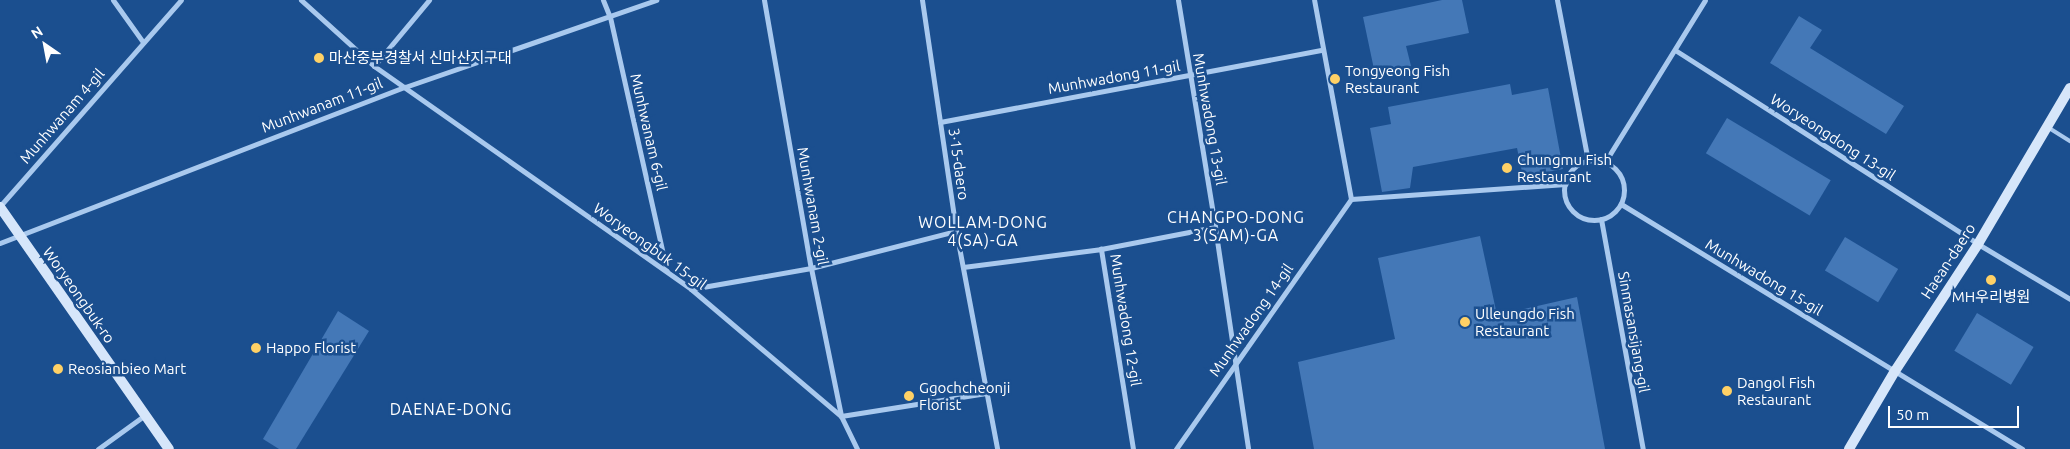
<!DOCTYPE html>
<meta charset="utf-8">
<style>
body{margin:0}
#map{position:relative;width:2070px;height:449px;overflow:hidden;background:#1b4f8f;font-family:Ubuntu,"Noto Sans KR",sans-serif}
div>[style]{position:absolute}
.building>*{inset:0;background:#4478b7;transform-origin:0 0}
.service>*{height:4px;margin:-2px;padding:0 2px;transform-origin:2px;border-radius:2px;background:#a9c9ee}
.minor>*{height:5px;margin:-2.5px;padding:0 2.5px;transform-origin:2.5px;border-radius:2.5px;background:#a9c9ee}
.minor>.ring{margin:-2.5px;padding:0;box-sizing:content-box;background:none;border:5px solid #a9c9ee;border-radius:50%}
.secondary>*{height:10px;margin:-5px;padding:0 5px;transform-origin:5px;border-radius:5px;background:#d6e6fa}
.dots>*{width:14px;height:14px;translate:-50% -50%;box-sizing:border-box;border:2px solid #1b4f8f;border-radius:50%}
span{translate:-50% -50%;white-space:nowrap;text-align:center;line-height:1.15;-webkit-text-stroke:5px #1b4f8f;paint-order:stroke}
.poi-label{font-size:15px;color:#fff}
.left{translate:0 -50%;text-align:left}
.street-label{font-size:15px;color:#fff}
.neighbourhood-label{font-size:16px;color:#fff;letter-spacing:1px}
.north{position:absolute;left:20px;top:20px;width:50px;height:50px;-webkit-text-stroke:4px #1b4f8f;paint-order:stroke;rotate:327deg;font-size:14px;font-weight:700;line-height:20px;text-align:center;color:#fff}
.north::after{content:'';display:block;margin:auto;width:18px;height:22px;background:#fff;clip-path:polygon(50% 0,100% 100%,50% 72%,0 100%)}
.scale{position:absolute;left:1888px;top:406px;width:131px;height:22px;box-sizing:border-box;border:2px solid #fff;border-top:0;padding-left:6px;font-size:15px;line-height:18px;white-space:nowrap;color:#fff;-webkit-text-stroke:4px #1b4f8f;paint-order:stroke}
</style>
<div id="map">
<div class="building">
<div style="clip-path:polygon(1442px 0,1462px 0,1469px 33px,1406px 46px,1411px 66px,1375px 74px,1363px 17px)"></div>
<div style="clip-path:polygon(1799px 16px,1822px 30px,1810px 48px,1904px 106px,1886px 134px,1770px 63px)"></div>
<div style="clip-path:polygon(1510px 84px,1512px 95px,1548px 88px,1563px 169px,1523px 177px,1517px 148px,1413px 167px,1410px 188px,1382px 192px,1370px 128px,1391px 124px,1388px 107px)"></div>
<div style="left:1727px;top:118px;width:121px;height:41px;rotate:31deg"></div>
<div style="clip-path:polygon(1480px 236px,1497px 315px,1577px 297px,1605px 449px,1314px 449px,1298px 362px,1395px 339px,1378px 258px)"></div>
<div style="left:1845px;top:237px;width:62px;height:39px;rotate:31deg"></div>
<div style="clip-path:polygon(338px 311px,369px 331px,296px 449px,279px 449px,263px 439px)"></div>
<div style="left:1977px;top:313px;width:66px;height:44px;rotate:31deg"></div>
</div>
<div class="service">
<div style="left:2049px;top:128px;width:25px;rotate:32deg"></div>
</div>
<div class="minor">
<div style="left:113px;top:0;width:52px;rotate:54.5deg"></div>
<div style="left:301px;top:0;width:98px;rotate:42.1deg"></div>
<div style="left:374px;top:66px;width:388px;rotate:35.1deg"></div>
<div style="left:691px;top:289px;width:197px;rotate:40.3deg"></div>
<div style="left:841px;top:416px;width:37px;rotate:64deg"></div>
<div style="left:603px;top:0;width:18px;rotate:68deg"></div>
<div style="left:610px;top:17px;width:260px;rotate:77.4deg"></div>
<div style="left:764px;top:0;width:272px;rotate:80.1deg"></div>
<div style="left:811px;top:268px;width:151px;rotate:78.5deg"></div>
<div style="left:841px;top:416px;width:147px;rotate:-9deg"></div>
<div style="left:922px;top:0;width:233px;rotate:81.6deg"></div>
<div style="left:956px;top:231px;width:222px;rotate:79.3deg"></div>
<div style="left:1178px;top:0;width:230px;rotate:80.7deg"></div>
<div style="left:1215px;top:227px;width:224px;rotate:81.5deg"></div>
<div style="left:1557px;top:0;width:164px;rotate:79.1deg"></div>
<div style="left:1675px;top:50px;width:360px;rotate:32.6deg"></div>
<div style="left:1978px;top:244px;width:107px;rotate:30.9deg"></div>
<div style="left:374px;top:66px;width:86px;rotate:-50.2deg"></div>
<div style="left:940px;top:122px;width:389px;rotate:-10.7deg"></div>
<div class="ring" style="left:1564px;top:160px;width:55px;height:55px"></div>
<div style="left:1605px;top:162px;width:190px;rotate:-58.3deg"></div>
<div style="left:1351px;top:199px;width:215px;rotate:-4deg"></div>
<div style="left:1621px;top:204px;width:470px;rotate:31.4deg"></div>
<div style="left:0;top:206px;width:274px;rotate:-48.7deg"></div>
<div style="left:1601px;top:219px;width:234px;rotate:79.7deg"></div>
<div style="left:0;top:243px;width:434px;rotate:-21.1deg"></div>
<div style="left:405px;top:87px;width:266px;rotate:-19.1deg"></div>
<div style="left:963px;top:267px;width:140px;rotate:-7.4deg"></div>
<div style="left:691px;top:289px;width:122px;rotate:-9.9deg"></div>
<div style="left:811px;top:268px;width:150px;rotate:-14.3deg"></div>
<div style="left:98px;top:449px;width:58px;rotate:-35.9deg"></div>
<div style="left:1133px;top:449px;width:203px;rotate:-99.1deg"></div>
<div style="left:1101px;top:249px;width:116px;rotate:-10.9deg"></div>
<div style="left:1176px;top:449px;width:305px;rotate:-55deg"></div>
<div style="left:1351px;top:199px;width:202px;rotate:-100.5deg"></div>
</div>
<div class="secondary">
<div style="left:0;top:207px;width:295px;rotate:55.1deg"></div>
<div style="left:1849px;top:449px;width:91px;rotate:-59.5deg"></div>
<div style="left:1895px;top:371px;width:152px;rotate:-56.8deg"></div>
<div style="left:1978px;top:244px;width:181px;rotate:-59.5deg"></div>
</div>
<div class="dots">
<div style="left:319px;top:58px;background:#ffd166"></div>
<div style="left:1335px;top:79px;background:#ffd166"></div>
<div style="left:1507px;top:168px;background:#ffd166"></div>
<div style="left:1991px;top:280px;background:#ffd166"></div>
<div style="left:1465px;top:322px;background:#ffd166"></div>
<div style="left:256px;top:348px;background:#ffd166"></div>
<div style="left:58px;top:369px;background:#ffd166"></div>
<div style="left:1727px;top:391px;background:#ffd166"></div>
<div style="left:909px;top:396px;background:#ffd166"></div>
</div>
<div class="poi-label">
<span class="left" style="left:329px;top:58px">마산중부경찰서 신마산지구대</span>
<span class="left" style="left:1345px;top:79px">Tongyeong Fish<br>Restaurant</span>
<span class="left" style="left:1517px;top:168px">Chungmu Fish<br>Restaurant</span>
<span style="left:1991px;top:297px">MH우리병원</span>
<span class="left" style="left:1475px;top:322px">Ulleungdo Fish<br>Restaurant</span>
<span class="left" style="left:266px;top:348px">Happo Florist</span>
<span class="left" style="left:68px;top:369px">Reosianbieo Mart</span>
<span class="left" style="left:1737px;top:391px">Dangol Fish<br>Restaurant</span>
<span class="left" style="left:919px;top:396px">Ggochcheonji<br>Florist</span>
</div>
<div class="street-label">
<span style="left:1114px;top:77px;rotate:-10deg">Munhwadong 11-gil</span>
<span style="left:322px;top:105px;rotate:-21deg">Munhwanam 11-gil</span>
<span style="left:62px;top:116px;rotate:-49deg">Munhwanam 4-gil</span>
<span style="left:1210px;top:119px;rotate:80deg">Munhwadong 13-gil</span>
<span style="left:649px;top:132px;rotate:77deg">Munhwanam 6-gil</span>
<span style="left:1833px;top:137px;rotate:33deg">Woryeongdong 13-gil</span>
<span style="left:959px;top:164px;rotate:82deg">3·15-daero</span>
<span style="left:813px;top:206px;rotate:80deg">Munhwanam 2-gil</span>
<span style="left:650px;top:246px;rotate:36deg">Woryeongbuk 15-gil</span>
<span style="left:1948px;top:261px;rotate:-57deg">Haean-daero</span>
<span style="left:1764px;top:277px;rotate:31deg">Munhwadong 15-gil</span>
<span style="left:79px;top:295px;rotate:55deg">Woryeongbuk-ro</span>
<span style="left:1126px;top:320px;rotate:81deg">Munhwadong 12-gil</span>
<span style="left:1251px;top:320px;rotate:-55deg">Munhwadong 14-gil</span>
<span style="left:1634px;top:332px;rotate:80deg">Sinmasansijang-gil</span>
</div>
<div class="neighbourhood-label">
<span style="left:1236px;top:226px">CHANGPO-DONG<br>3(SAM)-GA</span>
<span style="left:983px;top:231px">WOLLAM-DONG<br>4(SA)-GA</span>
<span style="left:451px;top:409px">DAENAE-DONG</span>
</div>
<div class="north">N</div>
<div class="scale">50 m</div>
</div>
